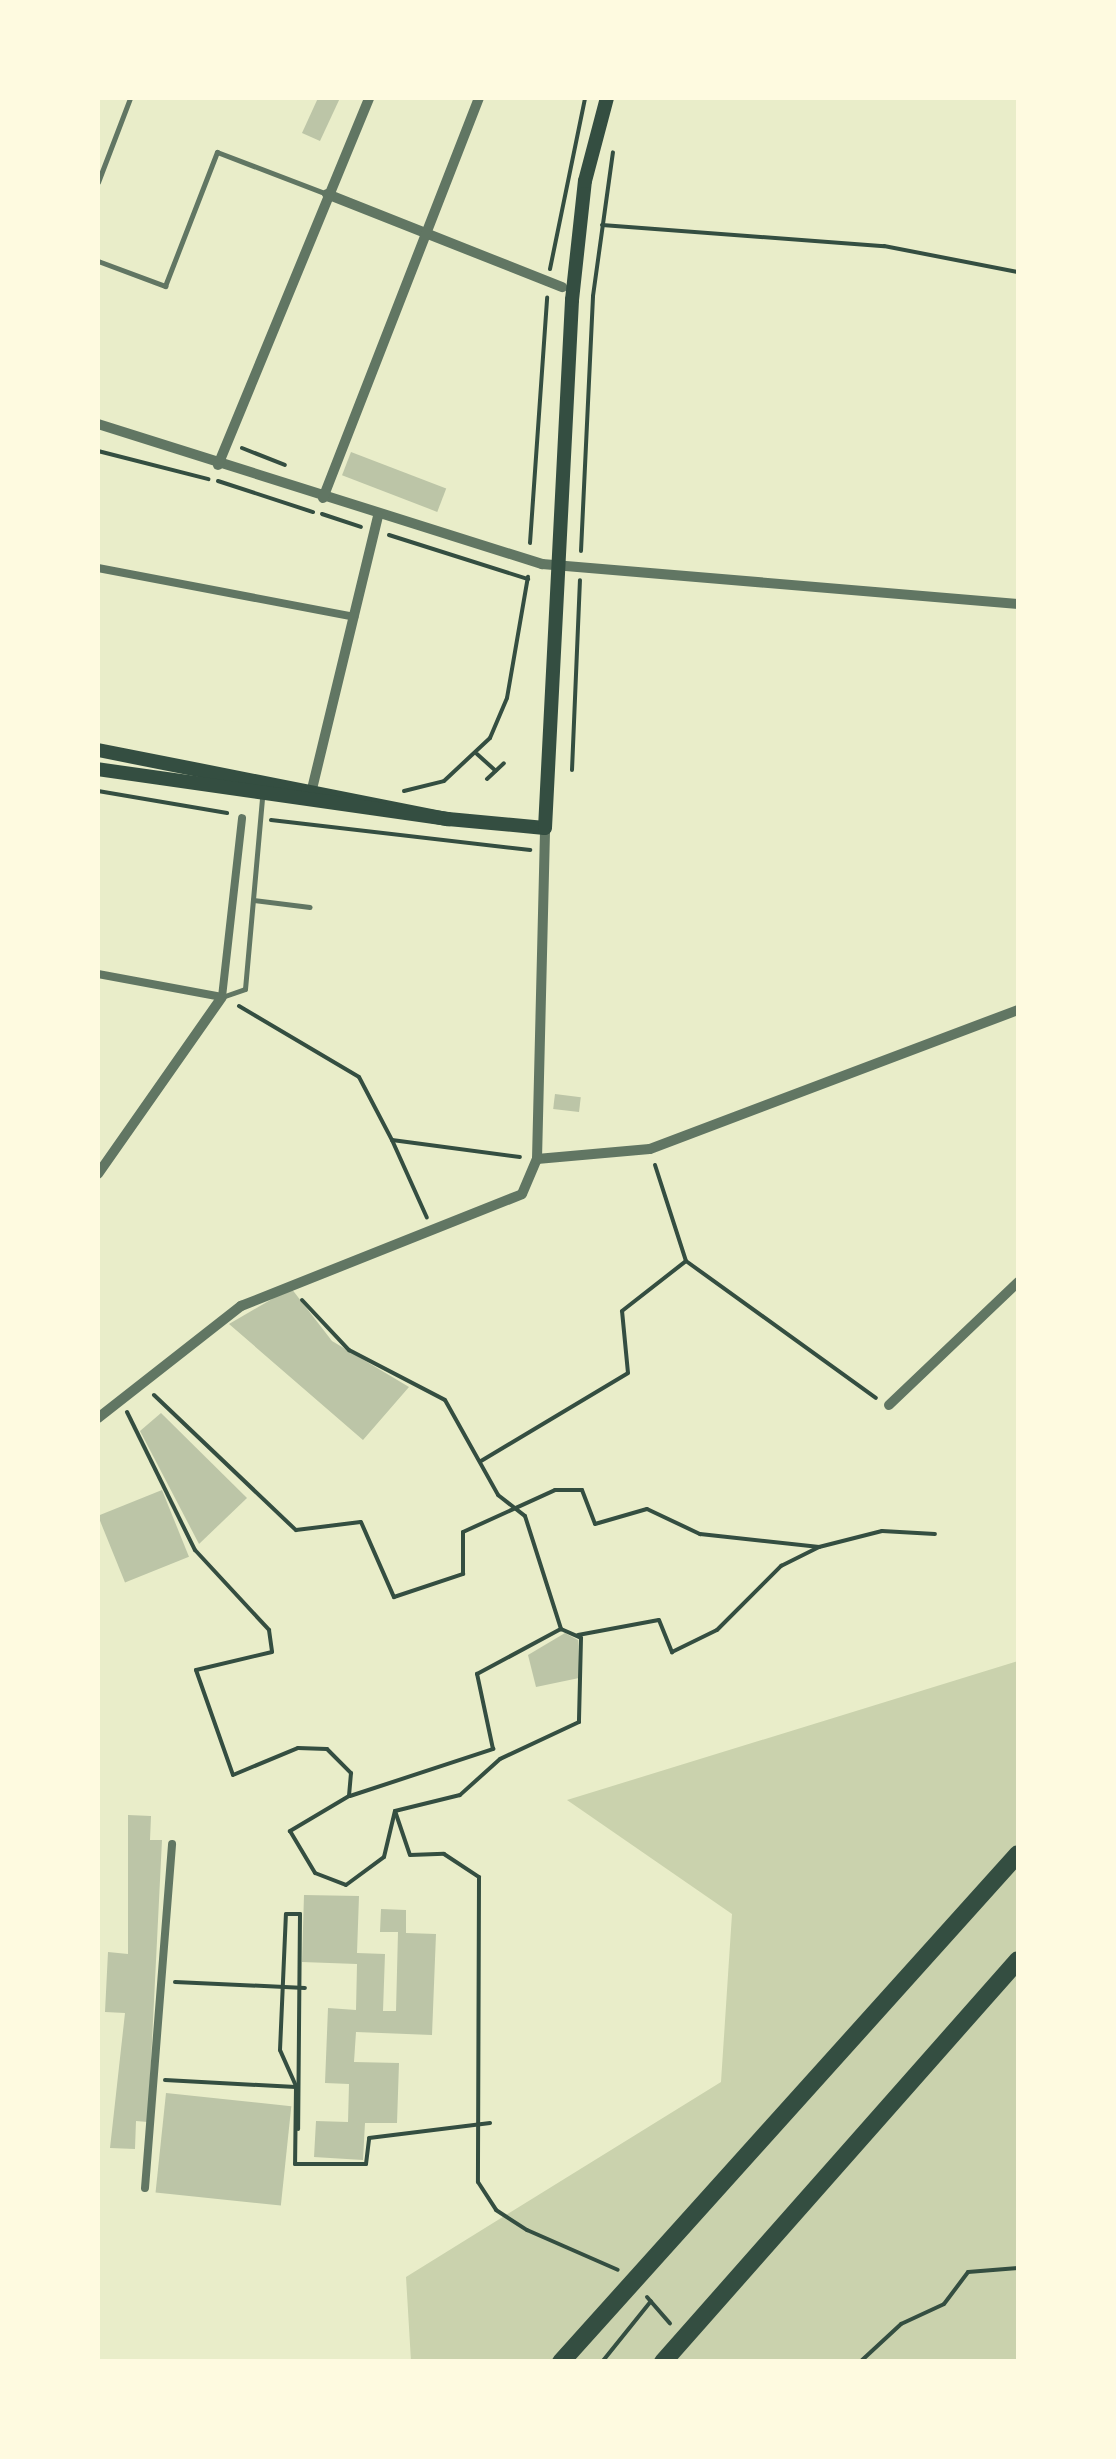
<!DOCTYPE html>
<style>
body{margin:0}
#map{position:relative;width:1116px;height:2459px;overflow:hidden;background:#e9edc9;font-family:"Titillium Web",sans-serif}
div>[style]{position:absolute}
.green>*{inset:0;background:#cad2ad}
.building>*{inset:0;background:#bcc5a7;transform-origin:0 0}
.path>*{height:4px;margin:-2px;padding:0 2px;transform-origin:2px;border-radius:2px;background:#344e41}
.service>*{height:5px;margin:-2.5px;padding:0 2.5px;transform-origin:2.5px;border-radius:2.5px;background:#617663}
.pedestrian>*{height:8px;margin:-4px;padding:0 4px;transform-origin:4px;border-radius:4px;background:#617663}
.minor>*{height:10px;margin:-5px;padding:0 5px;transform-origin:5px;border-radius:5px;background:#617663}
.secondary>*{height:14px;margin:-7px;padding:0 7px;transform-origin:7px;border-radius:7px;background:#344e41}
.motorway>*{height:18px;margin:-9px;padding:0 9px;transform-origin:9px;border-radius:9px;background:#344e41}
span{translate:-50% -50%;white-space:nowrap;text-align:center;line-height:1.15;-webkit-text-stroke:10px #fefae0;paint-order:stroke}
.frame{position:absolute;inset:0;border:100px solid #fefae0;pointer-events:none}
</style>
<div id="map">
<div class="green">
<div style="clip-path:polygon(1018px 1661px,1018px 2361px,411px 2361px,406px 2277px,721px 2082px,732px 1914px,567px 1800px)"></div>
</div>
<div class="building">
<div style="clip-path:polygon(318px 98px,340px 98px,320px 141px,302px 133px)"></div>
<div style="left:351px;top:452px;width:102px;height:25px;rotate:21deg"></div>
<div style="left:555px;top:1094px;width:26px;height:15px;rotate:7deg"></div>
<div style="clip-path:polygon(291px 1288px,332px 1341px,409px 1387px,363px 1440px,229px 1324px)"></div>
<div style="clip-path:polygon(161px 1413px,247px 1498px,199px 1544px,140px 1431px)"></div>
<div style="left:162px;top:1490px;width:72px;height:69px;rotate:68deg"></div>
<div style="clip-path:polygon(565px 1633px,578px 1640px,579px 1678px,536px 1687px,528px 1655px)"></div>
<div style="clip-path:polygon(128px 1815px,151px 1816px,150px 1840px,162px 1840px,148px 2122px,136px 2121px,135px 2149px,110px 2148px,125px 2013px,105px 2012px,108px 1952px,128px 1954px)"></div>
<div style="clip-path:polygon(304px 1895px,359px 1896px,357px 1953px,385px 1954px,383px 2011px,396px 2011px,398px 1932px,380px 1932px,381px 1909px,406px 1910px,406px 1933px,436px 1934px,432px 2035px,356px 2032px,354px 2062px,399px 2063px,397px 2123px,365px 2123px,363px 2160px,314px 2157px,316px 2121px,348px 2122px,349px 2084px,325px 2083px,328px 2008px,356px 2010px,357px 1964px,302px 1962px)"></div>
<div style="left:166px;top:2093px;width:126px;height:100px;rotate:6deg"></div>
</div>
<div class="path">
<div style="left:602px;top:225px;width:283px;rotate:4.3deg"></div>
<div style="left:884px;top:246px;width:136px;rotate:11deg"></div>
<div style="left:550px;top:269px;width:175px;rotate:-78.4deg"></div>
<div style="left:242px;top:448px;width:46px;rotate:21.6deg"></div>
<div style="left:98px;top:451px;width:114px;rotate:14.3deg"></div>
<div style="left:218px;top:481px;width:100px;rotate:18.1deg"></div>
<div style="left:322px;top:514px;width:41px;rotate:18.4deg"></div>
<div style="left:389px;top:535px;width:146px;rotate:17.6deg"></div>
<div style="left:530px;top:543px;width:246px;rotate:-86deg"></div>
<div style="left:581px;top:551px;width:255px;rotate:-87.3deg"></div>
<div style="left:593px;top:296px;width:145px;rotate:-82.1deg"></div>
<div style="left:477px;top:754px;width:25px;rotate:42deg"></div>
<div style="left:572px;top:770px;width:190px;rotate:-87.6deg"></div>
<div style="left:487px;top:779px;width:23px;rotate:-43deg"></div>
<div style="left:98px;top:791px;width:131px;rotate:9.7deg"></div>
<div style="left:404px;top:791px;width:41px;rotate:-14deg"></div>
<div style="left:444px;top:781px;width:63px;rotate:-43.1deg"></div>
<div style="left:490px;top:738px;width:43px;rotate:-67deg"></div>
<div style="left:507px;top:698px;width:123px;rotate:-80.2deg"></div>
<div style="left:271px;top:820px;width:261px;rotate:6.6deg"></div>
<div style="left:239px;top:1006px;width:139px;rotate:30.6deg"></div>
<div style="left:359px;top:1077px;width:71px;rotate:62.4deg"></div>
<div style="left:392px;top:1140px;width:129px;rotate:7.6deg"></div>
<div style="left:392px;top:1140px;width:85px;rotate:65.8deg"></div>
<div style="left:655px;top:1165px;width:101px;rotate:72.1deg"></div>
<div style="left:686px;top:1261px;width:234px;rotate:35.8deg"></div>
<div style="left:302px;top:1300px;width:69px;rotate:46.8deg"></div>
<div style="left:349px;top:1350px;width:108px;rotate:27.5deg"></div>
<div style="left:445px;top:1400px;width:109px;rotate:60.8deg"></div>
<div style="left:498px;top:1495px;width:34px;rotate:38deg"></div>
<div style="left:525px;top:1516px;width:119px;rotate:72.3deg"></div>
<div style="left:561px;top:1629px;width:22px;rotate:24deg"></div>
<div style="left:581px;top:1638px;width:84px;rotate:91.4deg"></div>
<div style="left:579px;top:1722px;width:87px;rotate:154.9deg"></div>
<div style="left:500px;top:1759px;width:54px;rotate:138deg"></div>
<div style="left:460px;top:1795px;width:67px;rotate:166.2deg"></div>
<div style="left:154px;top:1395px;width:196px;rotate:43.6deg"></div>
<div style="left:296px;top:1530px;width:65px;rotate:-7deg"></div>
<div style="left:361px;top:1522px;width:82px;rotate:66.3deg"></div>
<div style="left:394px;top:1597px;width:73px;rotate:-18.4deg"></div>
<div style="left:463px;top:1574px;width:42px;rotate:-90deg"></div>
<div style="left:463px;top:1532px;width:101px;rotate:-24.5deg"></div>
<div style="left:555px;top:1490px;width:27px"></div>
<div style="left:582px;top:1490px;width:36px;rotate:69deg"></div>
<div style="left:595px;top:1524px;width:54px;rotate:-16.1deg"></div>
<div style="left:647px;top:1509px;width:59px;rotate:25.3deg"></div>
<div style="left:700px;top:1534px;width:120px;rotate:6.2deg"></div>
<div style="left:819px;top:1547px;width:65px;rotate:-14.3deg"></div>
<div style="left:882px;top:1531px;width:53px;rotate:3.2deg"></div>
<div style="left:127px;top:1412px;width:154px;rotate:63.8deg"></div>
<div style="left:195px;top:1550px;width:109px;rotate:47.2deg"></div>
<div style="left:269px;top:1630px;width:22px;rotate:82deg"></div>
<div style="left:272px;top:1652px;width:78px;rotate:166.7deg"></div>
<div style="left:196px;top:1670px;width:111px;rotate:70.6deg"></div>
<div style="left:233px;top:1775px;width:70px;rotate:-22.6deg"></div>
<div style="left:298px;top:1748px;width:29px;rotate:2deg"></div>
<div style="left:327px;top:1749px;width:34px;rotate:45deg"></div>
<div style="left:351px;top:1773px;width:23px;rotate:95deg"></div>
<div style="left:349px;top:1796px;width:69px;rotate:149.3deg"></div>
<div style="left:290px;top:1831px;width:49px;rotate:59.2deg"></div>
<div style="left:315px;top:1873px;width:33px;rotate:21deg"></div>
<div style="left:346px;top:1885px;width:47px;rotate:-36.4deg"></div>
<div style="left:384px;top:1857px;width:47px;rotate:-76.6deg"></div>
<div style="left:395px;top:1811px;width:46px;rotate:71.2deg"></div>
<div style="left:410px;top:1855px;width:34px;rotate:-2deg"></div>
<div style="left:444px;top:1854px;width:42px;rotate:33.3deg"></div>
<div style="left:479px;top:1877px;width:305px;rotate:90.2deg"></div>
<div style="left:478px;top:2182px;width:33px;rotate:57deg"></div>
<div style="left:496px;top:2210px;width:37px;rotate:33deg"></div>
<div style="left:527px;top:2230px;width:99px;rotate:23.7deg"></div>
<div style="left:481px;top:1461px;width:171px;rotate:-30.9deg"></div>
<div style="left:628px;top:1373px;width:62px;rotate:-95.5deg"></div>
<div style="left:622px;top:1311px;width:81px;rotate:-38deg"></div>
<div style="left:578px;top:1635px;width:82px;rotate:-10.5deg"></div>
<div style="left:659px;top:1620px;width:35px;rotate:68deg"></div>
<div style="left:672px;top:1652px;width:50px;rotate:-26.1deg"></div>
<div style="left:717px;top:1630px;width:91px;rotate:-45deg"></div>
<div style="left:781px;top:1566px;width:42px;rotate:-26.6deg"></div>
<div style="left:350px;top:1796px;width:151px;rotate:-18.2deg"></div>
<div style="left:493px;top:1749px;width:77px;rotate:-102deg"></div>
<div style="left:477px;top:1674px;width:95px;rotate:-28.2deg"></div>
<div style="left:175px;top:1982px;width:130px;rotate:2.6deg"></div>
<div style="left:165px;top:2080px;width:131px;rotate:3.1deg"></div>
<div style="left:296px;top:2087px;width:77px;rotate:90.7deg"></div>
<div style="left:295px;top:2164px;width:71px"></div>
<div style="left:366px;top:2164px;width:26px;rotate:-83deg"></div>
<div style="left:369px;top:2138px;width:122px;rotate:-7.1deg"></div>
<div style="left:296px;top:2086px;width:39px;rotate:-114deg"></div>
<div style="left:280px;top:2050px;width:136px;rotate:-87.5deg"></div>
<div style="left:286px;top:1914px;width:14px"></div>
<div style="left:300px;top:1914px;width:215px;rotate:90.5deg"></div>
<div style="left:647px;top:2297px;width:35px;rotate:49deg"></div>
<div style="left:602px;top:2362px;width:78px;rotate:-51.2deg"></div>
<div style="left:860px;top:2362px;width:56px;rotate:-42.8deg"></div>
<div style="left:901px;top:2324px;width:47px;rotate:-24.9deg"></div>
<div style="left:944px;top:2304px;width:40px;rotate:-53deg"></div>
<div style="left:968px;top:2272px;width:50px;rotate:-4.6deg"></div>
</div>
<div class="service">
<div style="left:98px;top:182px;width:90px;rotate:-69.1deg"></div>
<div style="left:98px;top:261px;width:72px;rotate:20.5deg"></div>
<div style="left:165px;top:286px;width:144px;rotate:-68.8deg"></div>
<div style="left:217px;top:152px;width:118px;rotate:20.9deg"></div>
<div style="left:253px;top:900px;width:57px;rotate:7deg"></div>
<div style="left:222px;top:997px;width:24px;rotate:-19deg"></div>
<div style="left:245px;top:989px;width:193px;rotate:-84.9deg"></div>
</div>
<div class="pedestrian">
<div style="left:98px;top:568px;width:261px;rotate:10.8deg"></div>
<div style="left:98px;top:974px;width:126px;rotate:10.5deg"></div>
<div style="left:222px;top:997px;width:180px;rotate:-83.6deg"></div>
<div style="left:145px;top:2188px;width:345px;rotate:-85.5deg"></div>
</div>
<div class="minor">
<div style="left:327px;top:194px;width:253px;rotate:21.6deg"></div>
<div style="left:98px;top:424px;width:466px;rotate:17.5deg"></div>
<div style="left:542px;top:564px;width:478px;rotate:4.8deg"></div>
<div style="left:218px;top:465px;width:397px;rotate:-67.6deg"></div>
<div style="left:323px;top:498px;width:429px;rotate:-68.7deg"></div>
<div style="left:312px;top:789px;width:281px;rotate:-76.4deg"></div>
<div style="left:537px;top:1159px;width:113px;rotate:-5.1deg"></div>
<div style="left:650px;top:1149px;width:393px;rotate:-20.7deg"></div>
<div style="left:98px;top:1174px;width:216px;rotate:-55deg"></div>
<div style="left:889px;top:1405px;width:178px;rotate:-43.6deg"></div>
<div style="left:98px;top:1418px;width:182px;rotate:-38.1deg"></div>
<div style="left:241px;top:1306px;width:302px;rotate:-21.7deg"></div>
<div style="left:522px;top:1194px;width:38px;rotate:-67deg"></div>
<div style="left:537px;top:1159px;width:331px;rotate:-88.6deg"></div>
</div>
<div class="secondary">
<div style="left:98px;top:750px;width:357px;rotate:11.2deg"></div>
<div style="left:448px;top:819px;width:354px;rotate:-171.9deg"></div>
<div style="left:448px;top:819px;width:97px;rotate:5.3deg"></div>
<div style="left:545px;top:828px;width:529px;rotate:-87.07deg"></div>
<div style="left:572px;top:300px;width:120px;rotate:-83.8deg"></div>
<div style="left:585px;top:181px;width:86px;rotate:-75.2deg"></div>
</div>
<div class="motorway">
<div style="left:561px;top:2362px;width:683px;rotate:-48.03deg"></div>
<div style="left:663px;top:2362px;width:536px;rotate:-48.55deg"></div>
</div>
<div class="frame"></div>
</div>
